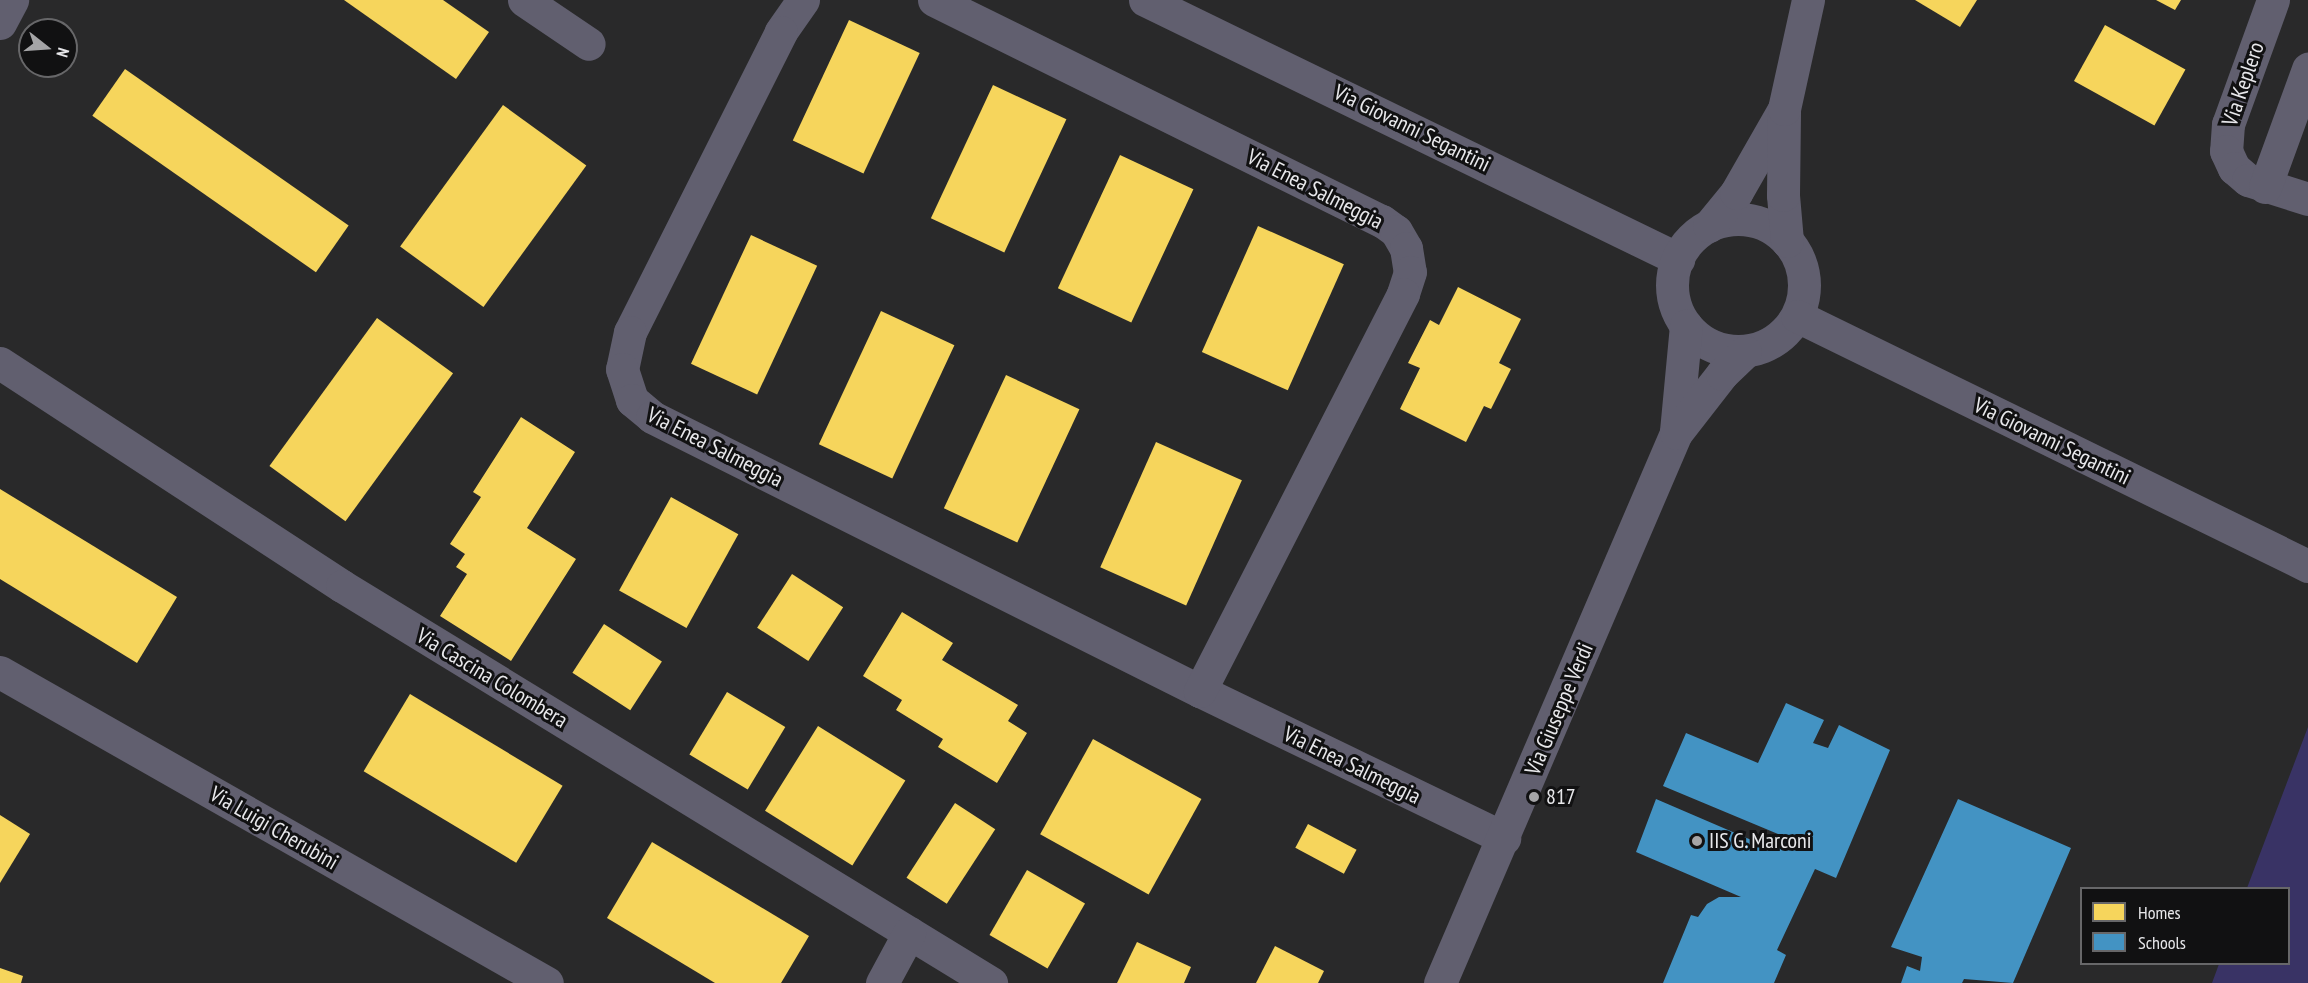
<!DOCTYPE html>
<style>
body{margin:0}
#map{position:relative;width:2308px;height:983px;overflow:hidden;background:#29292a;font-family:"PT Sans Narrow",sans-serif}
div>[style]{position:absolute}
.green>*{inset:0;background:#393365}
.homes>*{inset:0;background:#f6d55c;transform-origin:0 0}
.schools>*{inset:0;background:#4393c3}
.minor>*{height:33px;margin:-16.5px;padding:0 16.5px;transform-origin:16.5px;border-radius:16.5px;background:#615f6f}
.minor>.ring{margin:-16.5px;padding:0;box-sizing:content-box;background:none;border:33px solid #615f6f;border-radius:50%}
.dots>*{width:16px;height:16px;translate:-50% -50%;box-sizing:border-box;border:3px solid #111112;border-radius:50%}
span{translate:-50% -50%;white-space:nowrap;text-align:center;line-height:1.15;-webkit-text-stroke:6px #111112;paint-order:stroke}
.street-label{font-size:22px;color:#e8e8eb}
.poi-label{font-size:22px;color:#e8e8eb}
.left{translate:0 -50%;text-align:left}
.legend{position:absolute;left:2080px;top:887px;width:210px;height:78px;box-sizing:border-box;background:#111112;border:2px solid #676769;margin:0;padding:8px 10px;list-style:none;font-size:18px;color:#e8e8eb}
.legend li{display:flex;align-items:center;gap:12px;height:30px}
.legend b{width:30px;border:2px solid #676769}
.north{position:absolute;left:18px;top:18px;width:60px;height:60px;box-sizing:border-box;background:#111112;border:2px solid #676769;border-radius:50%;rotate:107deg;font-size:16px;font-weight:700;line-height:24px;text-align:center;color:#e8e8eb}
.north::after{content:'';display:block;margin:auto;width:21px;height:27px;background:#a5a5a7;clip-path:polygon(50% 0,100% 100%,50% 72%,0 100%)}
</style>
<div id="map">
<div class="green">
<div style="clip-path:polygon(2308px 727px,2308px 983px,2212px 983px,2219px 964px,2288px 964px,2288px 888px,2247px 888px)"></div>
</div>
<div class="homes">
<div style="clip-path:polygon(344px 0,443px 0,489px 32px,456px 79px)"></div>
<div style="clip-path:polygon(1915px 0,1977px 0,1960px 27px)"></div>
<div style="clip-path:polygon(2156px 0,2181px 0,2175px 10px)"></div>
<div style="left:849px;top:20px;width:78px;height:133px;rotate:25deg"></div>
<div style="left:2105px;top:25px;width:92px;height:64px;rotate:29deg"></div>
<div style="left:125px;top:69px;width:273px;height:57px;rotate:35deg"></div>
<div style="left:993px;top:85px;width:81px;height:147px;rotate:25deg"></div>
<div style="left:503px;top:105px;width:103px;height:175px;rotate:36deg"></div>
<div style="left:1120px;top:155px;width:81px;height:147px;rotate:25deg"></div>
<div style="left:1258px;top:226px;width:94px;height:138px;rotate:24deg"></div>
<div style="left:751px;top:235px;width:73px;height:142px;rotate:25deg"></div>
<div style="clip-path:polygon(1458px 287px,1521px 319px,1499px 363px,1511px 369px,1491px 409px,1484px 406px,1466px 442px,1400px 409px,1420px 368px,1408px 363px,1430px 320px,1439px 325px)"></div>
<div style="left:881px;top:311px;width:81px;height:147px;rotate:25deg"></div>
<div style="left:377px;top:318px;width:94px;height:183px;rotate:36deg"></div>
<div style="left:1006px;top:375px;width:81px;height:147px;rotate:25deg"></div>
<div style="clip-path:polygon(521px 417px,575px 452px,527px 528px,576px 559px,511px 661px,440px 616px,467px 574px,456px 567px,465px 554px,450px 544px,481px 497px,473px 492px)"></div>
<div style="left:1156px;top:442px;width:94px;height:137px;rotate:24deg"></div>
<div style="clip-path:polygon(0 489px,177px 597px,137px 663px,0 579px)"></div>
<div style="left:671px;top:497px;width:77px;height:107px;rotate:29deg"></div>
<div style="left:792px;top:574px;width:61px;height:64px;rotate:33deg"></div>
<div style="clip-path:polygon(902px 612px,953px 643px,942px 660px,1018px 705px,1008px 721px,1027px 733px,997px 783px,938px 747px,943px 739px,896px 710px,902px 700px,863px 676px)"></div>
<div style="left:604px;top:624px;width:69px;height:58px;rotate:33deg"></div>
<div style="left:727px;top:692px;width:68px;height:73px;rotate:31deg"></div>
<div style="left:410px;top:694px;width:178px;height:90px;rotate:31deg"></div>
<div style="left:818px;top:726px;width:103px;height:100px;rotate:32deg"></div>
<div style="left:1093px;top:739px;width:124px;height:109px;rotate:29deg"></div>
<div style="left:955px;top:803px;width:48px;height:89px;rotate:33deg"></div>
<div style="clip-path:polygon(0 815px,30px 834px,0 883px)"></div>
<div style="left:1308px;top:824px;width:55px;height:27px;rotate:28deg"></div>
<div style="clip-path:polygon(652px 842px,809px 936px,781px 983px,715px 983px,607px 918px)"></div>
<div style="left:1027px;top:870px;width:67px;height:75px;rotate:30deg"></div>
<div style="clip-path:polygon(1137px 942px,1191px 967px,1184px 983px,1117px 983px)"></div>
<div style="clip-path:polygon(1275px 946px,1324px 971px,1318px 983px,1256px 983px)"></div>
<div style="clip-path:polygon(0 968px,23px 976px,21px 983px,0 983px)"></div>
</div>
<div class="schools">
<div style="clip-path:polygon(1786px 703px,1824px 720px,1813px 743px,1828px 748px,1839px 725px,1890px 750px,1836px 878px,1815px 869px,1777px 950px,1786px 955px,1774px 983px,1663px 983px,1691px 915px,1698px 917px,1707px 904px,1719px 897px,1741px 897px,1636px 852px,1656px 799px,1770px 848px,1778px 834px,1663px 786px,1686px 733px,1758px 763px)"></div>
<div style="clip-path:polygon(1958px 799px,2071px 848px,2013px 983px,1964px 979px,1962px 983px,1901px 983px,1907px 966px,1920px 971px,1922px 957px,1891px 947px)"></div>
</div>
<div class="minor">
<div style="left:524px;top:0;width:78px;rotate:34.1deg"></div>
<div style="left:803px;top:0;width:39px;rotate:125deg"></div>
<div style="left:781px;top:32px;width:336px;rotate:116.7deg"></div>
<div style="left:630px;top:332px;width:38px;rotate:102deg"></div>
<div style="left:622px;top:369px;width:33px;rotate:72deg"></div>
<div style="left:632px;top:400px;width:26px;rotate:40deg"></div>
<div style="left:652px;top:417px;width:613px;rotate:26.57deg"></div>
<div style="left:1200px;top:691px;width:338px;rotate:25.8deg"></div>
<div style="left:934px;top:0;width:500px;rotate:26.3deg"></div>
<div style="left:1382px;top:221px;width:17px;rotate:36deg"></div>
<div style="left:1396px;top:231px;width:20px;rotate:60deg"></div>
<div style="left:1406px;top:248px;width:24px;rotate:81deg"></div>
<div style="left:1410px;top:272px;width:23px;rotate:108deg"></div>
<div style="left:1403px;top:294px;width:446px;rotate:117.1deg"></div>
<div style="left:1145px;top:0;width:593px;rotate:25.92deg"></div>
<div style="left:2273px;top:0;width:132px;rotate:109.9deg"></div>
<div style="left:2228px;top:124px;width:27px;rotate:94deg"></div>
<div style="left:2226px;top:151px;width:19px;rotate:65deg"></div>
<div style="left:2234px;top:168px;width:18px;rotate:41deg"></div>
<div style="left:2248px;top:180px;width:63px;rotate:17.6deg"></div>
<div style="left:0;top:23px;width:26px;rotate:-62deg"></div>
<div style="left:2265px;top:187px;width:126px;rotate:-70deg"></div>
<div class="ring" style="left:1672px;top:219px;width:99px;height:99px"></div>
<div style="left:1709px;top:226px;width:43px;rotate:-50.7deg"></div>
<div style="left:1736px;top:193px;width:95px;rotate:-60.2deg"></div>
<div style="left:1787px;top:241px;width:46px;rotate:-95deg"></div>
<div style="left:1783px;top:195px;width:86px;rotate:-89.3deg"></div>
<div style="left:1784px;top:109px;width:112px;rotate:-77.6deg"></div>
<div style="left:1797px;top:316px;width:569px;rotate:26.07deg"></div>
<div style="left:0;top:363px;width:408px;rotate:33.1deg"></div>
<div style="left:342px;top:586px;width:761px;rotate:31.45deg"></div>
<div style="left:1676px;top:431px;width:106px;rotate:-84.6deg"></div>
<div style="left:0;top:672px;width:629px;rotate:29.62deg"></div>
<div style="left:882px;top:983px;width:57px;rotate:-61.6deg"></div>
<div style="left:1440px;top:983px;width:598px;rotate:-66.78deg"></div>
<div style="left:1676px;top:433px;width:75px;rotate:-52.1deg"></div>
<div style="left:1722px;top:374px;width:32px;rotate:-44deg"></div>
</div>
<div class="dots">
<div style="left:1534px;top:797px;background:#a5a5a7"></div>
<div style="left:1697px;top:841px;background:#a5a5a7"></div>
</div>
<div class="street-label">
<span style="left:2243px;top:84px;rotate:-71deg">Via Keplero</span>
<span style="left:1412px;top:128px;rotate:26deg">Via Giovanni Segantini</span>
<span style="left:1315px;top:189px;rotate:27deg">Via Enea Salmeggia</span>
<span style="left:2052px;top:441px;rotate:26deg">Via Giovanni Segantini</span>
<span style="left:715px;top:447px;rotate:27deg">Via Enea Salmeggia</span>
<span style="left:492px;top:678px;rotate:31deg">Via Cascina Colombera</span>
<span style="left:1559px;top:709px;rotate:-67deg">Via Giuseppe Verdi</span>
<span style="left:1352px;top:765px;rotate:26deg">Via Enea Salmeggia</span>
<span style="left:274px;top:828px;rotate:30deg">Via Luigi Cherubini</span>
</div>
<div class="poi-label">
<span class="left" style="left:1546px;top:797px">817</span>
<span class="left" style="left:1709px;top:841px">IIS G. Marconi</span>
</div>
<ul class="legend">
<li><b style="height:16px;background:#f6d55c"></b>Homes</li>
<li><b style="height:16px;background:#4393c3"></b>Schools</li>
</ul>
<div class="north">N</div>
</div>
